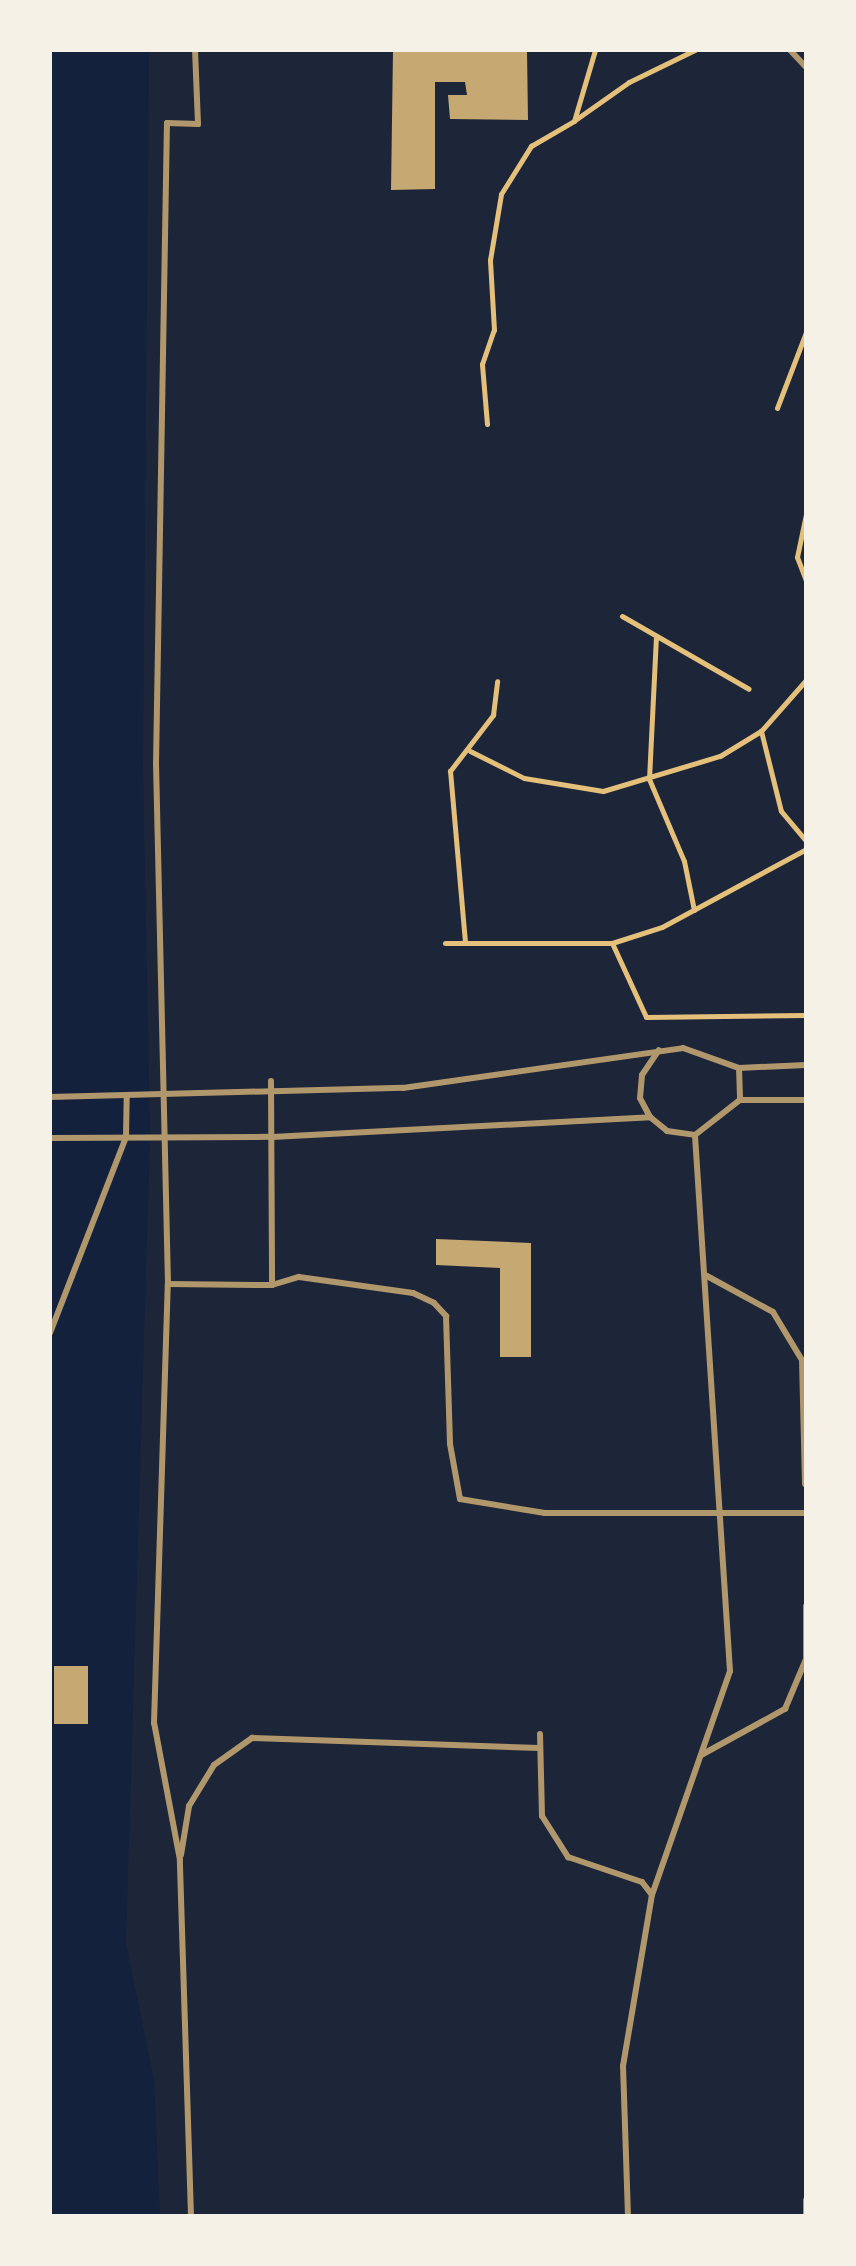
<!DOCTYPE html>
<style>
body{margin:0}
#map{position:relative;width:856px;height:2266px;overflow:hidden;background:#14213d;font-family:Merriweather,serif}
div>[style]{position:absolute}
.green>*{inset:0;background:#1d2539}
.building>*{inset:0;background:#c6a872;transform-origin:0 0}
.path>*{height:5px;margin:-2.5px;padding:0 2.5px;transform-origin:2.5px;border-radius:2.5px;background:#e5c07b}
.service>*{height:6px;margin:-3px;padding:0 3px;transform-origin:3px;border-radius:3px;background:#b1986c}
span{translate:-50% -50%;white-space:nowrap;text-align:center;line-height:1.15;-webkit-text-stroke:8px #f6f1e7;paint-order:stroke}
.frame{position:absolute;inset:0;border:52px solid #f6f1e7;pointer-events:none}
</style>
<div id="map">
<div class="green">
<div style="clip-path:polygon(149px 50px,806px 50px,806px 2216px,160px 2216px,154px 2079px,126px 1944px,150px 1137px,143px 765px)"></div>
</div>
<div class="building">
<div style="clip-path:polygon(393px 50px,527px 50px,528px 120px,450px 119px,448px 95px,467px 95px,465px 82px,435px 82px,435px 189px,391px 190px)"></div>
<div style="clip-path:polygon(436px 1239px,531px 1243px,531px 1357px,500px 1357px,500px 1268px,436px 1265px)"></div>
<div style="left:54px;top:1666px;width:34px;height:58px"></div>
</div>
<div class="path">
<div style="left:575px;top:120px;width:66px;rotate:-35.1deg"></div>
<div style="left:629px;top:82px;width:73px;rotate:-25.9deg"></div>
<div style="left:777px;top:408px;width:81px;rotate:-69.1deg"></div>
<div style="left:487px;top:424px;width:60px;rotate:-94.8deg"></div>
<div style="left:482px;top:364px;width:36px;rotate:-71deg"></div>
<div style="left:494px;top:330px;width:70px;rotate:-93.3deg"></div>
<div style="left:490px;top:260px;width:67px;rotate:-80.5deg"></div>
<div style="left:501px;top:194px;width:57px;rotate:-58deg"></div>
<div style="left:531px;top:146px;width:50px;rotate:-30.2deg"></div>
<div style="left:574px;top:121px;width:74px;rotate:-73.5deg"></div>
<div style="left:806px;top:514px;width:44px;rotate:101.8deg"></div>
<div style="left:797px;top:557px;width:26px;rotate:69deg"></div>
<div style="left:622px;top:616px;width:146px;rotate:29.9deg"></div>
<div style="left:656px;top:636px;width:143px;rotate:92.8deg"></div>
<div style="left:649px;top:779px;width:89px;rotate:66.9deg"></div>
<div style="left:684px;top:861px;width:50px;rotate:78.5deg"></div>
<div style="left:761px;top:731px;width:82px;rotate:76deg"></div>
<div style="left:781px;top:811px;width:39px;rotate:50deg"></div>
<div style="left:470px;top:751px;width:60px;rotate:26.6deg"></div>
<div style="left:524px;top:778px;width:80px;rotate:9.3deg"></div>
<div style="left:603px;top:791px;width:122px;rotate:-16.7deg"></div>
<div style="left:720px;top:756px;width:48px;rotate:-31.4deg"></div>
<div style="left:761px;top:731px;width:68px;rotate:-48.6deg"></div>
<div style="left:465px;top:942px;width:172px;rotate:-95deg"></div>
<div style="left:450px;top:771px;width:71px;rotate:-52.5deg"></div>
<div style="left:493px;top:715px;width:34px;rotate:-83deg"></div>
<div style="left:445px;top:943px;width:167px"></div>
<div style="left:612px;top:943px;width:52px;rotate:-17.7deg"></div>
<div style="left:662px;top:927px;width:164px;rotate:-28.4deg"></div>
<div style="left:612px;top:943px;width:81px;rotate:65.3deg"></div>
<div style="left:646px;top:1017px;width:160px;rotate:-0.7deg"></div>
</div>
<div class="service">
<div style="left:790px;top:50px;width:23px;rotate:47deg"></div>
<div style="left:739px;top:1068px;width:32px;rotate:88deg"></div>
<div style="left:271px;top:1081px;width:204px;rotate:89.7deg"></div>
<div style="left:50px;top:1097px;width:353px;rotate:-1.5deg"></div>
<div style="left:403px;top:1088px;width:283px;rotate:-8.1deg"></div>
<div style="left:683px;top:1048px;width:59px;rotate:19.7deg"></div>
<div style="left:739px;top:1068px;width:67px;rotate:-2.6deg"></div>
<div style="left:650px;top:1117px;width:21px;rotate:-118deg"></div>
<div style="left:640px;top:1098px;width:23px;rotate:-85deg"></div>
<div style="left:642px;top:1075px;width:30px;rotate:-56deg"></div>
<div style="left:50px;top:1138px;width:222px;rotate:-0.3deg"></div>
<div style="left:272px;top:1137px;width:379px;rotate:-3deg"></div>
<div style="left:650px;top:1117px;width:22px;rotate:39deg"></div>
<div style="left:667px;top:1131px;width:28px;rotate:8deg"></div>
<div style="left:695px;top:1135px;width:57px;rotate:-37.9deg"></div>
<div style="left:740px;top:1100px;width:66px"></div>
<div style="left:707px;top:1276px;width:75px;rotate:28.6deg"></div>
<div style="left:773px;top:1312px;width:56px;rotate:58.9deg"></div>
<div style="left:802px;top:1360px;width:124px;rotate:88.6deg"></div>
<div style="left:168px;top:1284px;width:104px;rotate:0.6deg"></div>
<div style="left:272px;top:1285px;width:28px;rotate:-17deg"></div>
<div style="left:299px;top:1277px;width:115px;rotate:8deg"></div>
<div style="left:413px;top:1293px;width:23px;rotate:25deg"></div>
<div style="left:434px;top:1303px;width:18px;rotate:47deg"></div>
<div style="left:446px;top:1316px;width:128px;rotate:88.2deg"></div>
<div style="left:450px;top:1444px;width:56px;rotate:79.7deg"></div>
<div style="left:460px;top:1499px;width:86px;rotate:9.4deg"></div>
<div style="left:545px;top:1513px;width:261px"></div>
<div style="left:50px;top:1333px;width:210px;rotate:-68.8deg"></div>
<div style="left:126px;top:1137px;width:39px;rotate:-89deg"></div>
<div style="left:540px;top:1734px;width:82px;rotate:88.6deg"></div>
<div style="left:542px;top:1816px;width:49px;rotate:57.6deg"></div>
<div style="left:568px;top:1857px;width:78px;rotate:18.7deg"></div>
<div style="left:642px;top:1882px;width:16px;rotate:52deg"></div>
<div style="left:703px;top:1754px;width:94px;rotate:-28.8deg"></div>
<div style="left:785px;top:1709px;width:54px;rotate:-67.2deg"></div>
<div style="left:806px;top:1659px;width:53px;rotate:-90deg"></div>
<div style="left:181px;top:1855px;width:50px;rotate:-80.7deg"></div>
<div style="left:189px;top:1806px;width:48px;rotate:-58.6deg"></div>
<div style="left:214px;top:1765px;width:47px;rotate:-35.4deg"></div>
<div style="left:252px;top:1738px;width:288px;rotate:2deg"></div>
<div style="left:191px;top:2216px;width:356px;rotate:-91.8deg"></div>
<div style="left:180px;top:1860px;width:139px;rotate:-100.7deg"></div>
<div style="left:154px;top:1723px;width:439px;rotate:-88.2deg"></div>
<div style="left:168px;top:1284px;width:520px;rotate:-91.32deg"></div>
<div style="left:156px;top:764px;width:641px;rotate:-89.02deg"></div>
<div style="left:167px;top:123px;width:31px;rotate:2deg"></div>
<div style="left:198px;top:124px;width:74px;rotate:-92.3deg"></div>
<div style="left:628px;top:2216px;width:150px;rotate:-91.9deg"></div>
<div style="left:623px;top:2066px;width:173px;rotate:-80.4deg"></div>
<div style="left:652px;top:1895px;width:237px;rotate:-70.8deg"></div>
<div style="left:730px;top:1671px;width:537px;rotate:-93.74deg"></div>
<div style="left:806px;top:2216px;width:16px;rotate:-90deg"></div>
</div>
<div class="frame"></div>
</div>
